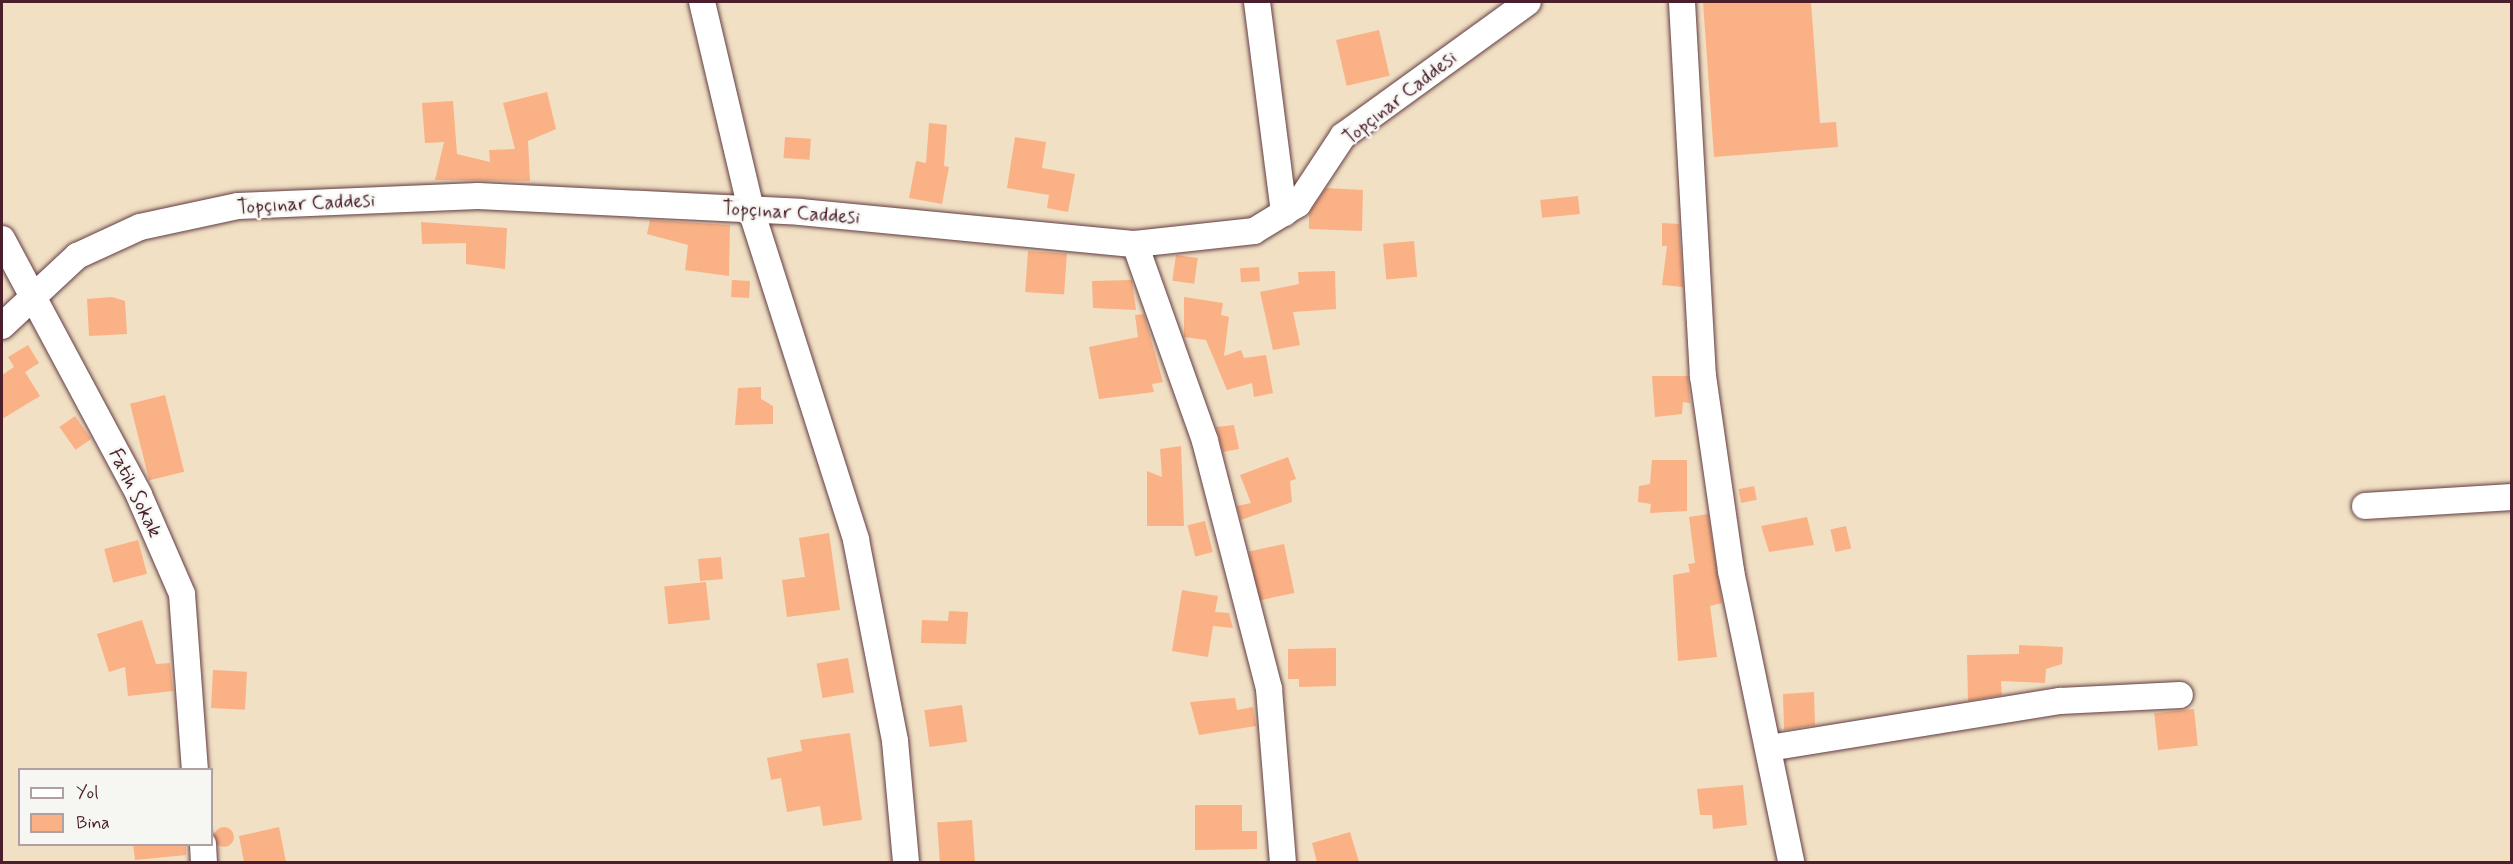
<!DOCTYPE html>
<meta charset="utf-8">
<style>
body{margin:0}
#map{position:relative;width:2513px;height:864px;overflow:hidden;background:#f1e0c4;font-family:Mynerve,sans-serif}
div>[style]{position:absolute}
.building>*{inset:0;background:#fab185;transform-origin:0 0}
.round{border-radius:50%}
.roads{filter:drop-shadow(0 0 2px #633c42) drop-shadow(0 0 2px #633c42)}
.minor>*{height:26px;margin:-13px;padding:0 13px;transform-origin:13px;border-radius:13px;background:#fff}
span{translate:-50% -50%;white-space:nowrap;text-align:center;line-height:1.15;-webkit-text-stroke:5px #f6f6f2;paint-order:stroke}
.street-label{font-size:20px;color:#4a1f2b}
.frame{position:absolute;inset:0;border:3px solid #4a1f2b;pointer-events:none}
.legend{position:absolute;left:18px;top:768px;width:195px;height:78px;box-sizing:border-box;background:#f6f6f2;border:2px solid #b1a0a2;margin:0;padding:8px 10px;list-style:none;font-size:18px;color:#4a1f2b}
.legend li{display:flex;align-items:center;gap:12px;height:30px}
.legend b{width:30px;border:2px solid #b1a0a2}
</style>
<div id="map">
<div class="building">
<div style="clip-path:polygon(1703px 2px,1811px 2px,1820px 123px,1836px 122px,1838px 147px,1714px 157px)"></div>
<div style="left:1379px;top:30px;width:47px;height:44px;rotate:77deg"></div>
<div style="clip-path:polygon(547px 92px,556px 129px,528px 141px,530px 181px,435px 180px,444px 142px,425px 143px,422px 103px,453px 101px,457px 154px,490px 162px,489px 150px,515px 149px,503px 103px)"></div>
<div style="clip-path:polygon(929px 123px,947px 125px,944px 166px,949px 167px,942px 204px,909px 198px,916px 161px,926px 163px)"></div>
<div style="left:785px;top:137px;width:26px;height:21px;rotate:4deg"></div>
<div style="clip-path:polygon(1015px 137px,1046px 142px,1042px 168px,1075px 174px,1068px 212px,1047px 208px,1049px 195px,1007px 188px)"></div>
<div style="clip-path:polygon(1326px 188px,1363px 190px,1362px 231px,1309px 229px,1309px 213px)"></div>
<div style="left:1578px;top:196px;width:18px;height:38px;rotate:84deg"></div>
<div style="clip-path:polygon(650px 220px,730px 225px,729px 276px,685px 270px,688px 245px,647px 234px)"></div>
<div style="clip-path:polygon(421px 222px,507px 228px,505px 269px,466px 264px,466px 243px,422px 244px)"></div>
<div style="clip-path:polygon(1662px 223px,1679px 224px,1683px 287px,1662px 285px,1667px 246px,1662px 246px)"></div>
<div style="left:1414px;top:241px;width:36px;height:31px;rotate:85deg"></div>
<div style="left:1028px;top:251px;width:39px;height:41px;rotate:4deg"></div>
<div style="left:1176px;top:255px;width:22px;height:26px;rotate:8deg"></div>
<div style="left:1259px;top:267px;width:14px;height:19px;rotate:86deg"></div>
<div style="clip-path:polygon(1335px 271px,1336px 309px,1293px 312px,1300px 345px,1273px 350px,1260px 292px,1299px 284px,1298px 272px)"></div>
<div style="left:732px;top:280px;width:18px;height:17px;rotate:3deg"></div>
<div style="clip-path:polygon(1132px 280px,1136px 310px,1093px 308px,1092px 281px)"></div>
<div style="clip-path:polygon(112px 297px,125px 301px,127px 334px,89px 336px,87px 299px)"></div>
<div style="clip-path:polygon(1184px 297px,1223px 303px,1221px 315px,1229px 317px,1224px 356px,1241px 350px,1244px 358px,1266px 355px,1273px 393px,1254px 397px,1252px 383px,1227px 390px,1206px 340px,1184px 337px)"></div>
<div style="clip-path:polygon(1144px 314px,1163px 382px,1152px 384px,1154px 392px,1099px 399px,1089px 347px,1138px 337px,1135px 315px)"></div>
<div style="clip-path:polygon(28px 345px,39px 363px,25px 372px,40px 396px,2px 419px,2px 375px,14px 367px,8px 357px)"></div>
<div style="clip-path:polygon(1652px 376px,1688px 376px,1690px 403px,1683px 402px,1682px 414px,1655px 417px)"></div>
<div style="clip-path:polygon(761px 387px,761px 399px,773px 406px,773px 424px,735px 425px,738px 388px)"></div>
<div style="left:165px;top:395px;width:79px;height:36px;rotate:76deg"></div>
<div style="left:75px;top:416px;width:28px;height:19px;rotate:55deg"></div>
<div style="clip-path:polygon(1234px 425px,1239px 449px,1223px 452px,1216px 427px)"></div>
<div style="clip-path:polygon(1181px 446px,1184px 526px,1147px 526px,1147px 471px,1162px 477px,1160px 449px)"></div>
<div style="clip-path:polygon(1288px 457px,1296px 479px,1290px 481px,1292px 502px,1241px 520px,1237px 506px,1251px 503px,1240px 475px)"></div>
<div style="clip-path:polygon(1652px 460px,1687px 460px,1687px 511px,1650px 513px,1651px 504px,1638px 502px,1639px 486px,1650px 484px)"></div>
<div style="left:1754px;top:486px;width:14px;height:16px;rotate:78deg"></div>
<div style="clip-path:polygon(1708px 514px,1722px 603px,1710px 606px,1717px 657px,1678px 661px,1673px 575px,1690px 572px,1688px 564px,1695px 563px,1689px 517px)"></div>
<div style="clip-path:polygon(1807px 517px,1814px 545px,1769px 552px,1761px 526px)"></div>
<div style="left:1205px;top:521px;width:32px;height:18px;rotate:76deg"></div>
<div style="left:1846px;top:526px;width:23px;height:16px;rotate:77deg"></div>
<div style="clip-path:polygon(829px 533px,840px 610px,787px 617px,782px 580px,805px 577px,799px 538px)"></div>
<div style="left:138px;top:540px;width:35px;height:35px;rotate:75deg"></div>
<div style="left:1284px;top:544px;width:50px;height:36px;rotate:78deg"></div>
<div style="left:721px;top:557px;width:22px;height:23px;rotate:85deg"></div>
<div style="left:706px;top:582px;width:38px;height:42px;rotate:84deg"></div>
<div style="clip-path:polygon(1182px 590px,1218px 596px,1215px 612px,1229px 613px,1233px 628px,1213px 626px,1208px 657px,1172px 651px)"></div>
<div style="clip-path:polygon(949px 611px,968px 612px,966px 644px,921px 643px,922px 620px,948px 621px)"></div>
<div style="clip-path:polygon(142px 620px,156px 664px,170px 663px,173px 691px,128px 696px,125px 667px,109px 672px,97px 634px)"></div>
<div style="clip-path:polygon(2019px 645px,2063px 647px,2062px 664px,2046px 669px,2045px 683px,2001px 681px,2002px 695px,1968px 701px,1967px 655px,2019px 654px)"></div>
<div style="clip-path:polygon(1336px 648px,1336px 686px,1299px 687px,1299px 679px,1288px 679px,1288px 649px)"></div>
<div style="left:848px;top:658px;width:35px;height:32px;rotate:80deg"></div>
<div style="left:213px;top:670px;width:34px;height:38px;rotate:3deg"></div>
<div style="clip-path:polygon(1814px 692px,1815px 725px,1784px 730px,1783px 694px)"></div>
<div style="clip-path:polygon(1235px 698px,1237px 710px,1253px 707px,1256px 726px,1199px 735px,1190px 702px)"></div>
<div style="left:962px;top:705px;width:37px;height:38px;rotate:82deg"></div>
<div style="left:2194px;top:709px;width:37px;height:40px;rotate:84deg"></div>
<div style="clip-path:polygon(850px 733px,862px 820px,823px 826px,820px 806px,787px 812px,781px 778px,771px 780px,767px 758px,802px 751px,800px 740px)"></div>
<div style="clip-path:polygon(1743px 785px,1747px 825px,1713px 829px,1712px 815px,1700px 815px,1697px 789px)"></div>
<div style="clip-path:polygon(1195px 805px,1242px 805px,1242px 831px,1257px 831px,1257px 849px,1195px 850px)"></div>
<div style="left:972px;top:820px;width:42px;height:35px;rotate:86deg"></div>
<div style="clip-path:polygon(279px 827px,286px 862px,244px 862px,239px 836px)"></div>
<div class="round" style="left:214px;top:827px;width:20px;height:20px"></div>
<div style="clip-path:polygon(1350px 832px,1359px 862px,1317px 862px,1312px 843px)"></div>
<div style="clip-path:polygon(133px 844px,186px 844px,186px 855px,135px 860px)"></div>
</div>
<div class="roads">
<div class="minor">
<div style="left:702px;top:2px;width:214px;rotate:76.7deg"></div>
<div style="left:751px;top:210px;width:346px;rotate:72.3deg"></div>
<div style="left:856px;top:540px;width:205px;rotate:79deg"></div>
<div style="left:895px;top:741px;width:121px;rotate:84.8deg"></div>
<div style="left:1257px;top:2px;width:213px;rotate:82.7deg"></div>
<div style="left:1682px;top:2px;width:375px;rotate:86.8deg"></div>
<div style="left:1703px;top:376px;width:197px;rotate:81.8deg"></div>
<div style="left:1731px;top:571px;width:297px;rotate:78.3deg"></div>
<div style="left:2px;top:239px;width:290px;rotate:61.8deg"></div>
<div style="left:139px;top:495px;width:108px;rotate:66.5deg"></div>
<div style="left:182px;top:594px;width:176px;rotate:85.8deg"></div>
<div style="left:1135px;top:244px;width:209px;rotate:70.4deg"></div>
<div style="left:1205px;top:441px;width:256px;rotate:75.5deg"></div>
<div style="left:1269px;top:689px;width:174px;rotate:85.4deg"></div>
<div style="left:2px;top:326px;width:103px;rotate:-43deg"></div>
<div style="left:77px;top:256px;width:69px;rotate:-24.7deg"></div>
<div style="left:140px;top:227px;width:100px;rotate:-12.1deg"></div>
<div style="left:238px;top:206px;width:240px;rotate:-2.4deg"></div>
<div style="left:478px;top:196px;width:322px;rotate:2.8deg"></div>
<div style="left:800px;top:212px;width:337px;rotate:5.5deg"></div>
<div style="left:1135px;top:244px;width:120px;rotate:-6.2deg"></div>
<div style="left:1254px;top:231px;width:52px;rotate:-31.5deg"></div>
<div style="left:1298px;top:204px;width:82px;rotate:-56.5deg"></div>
<div style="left:1343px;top:136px;width:228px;rotate:-35.9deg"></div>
<div style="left:2365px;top:506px;width:147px;rotate:-3.5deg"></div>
<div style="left:1769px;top:748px;width:295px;rotate:-9.2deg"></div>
<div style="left:2060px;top:701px;width:120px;rotate:-2.9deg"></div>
<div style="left:203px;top:844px;width:18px;rotate:87deg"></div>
</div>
</div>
<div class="street-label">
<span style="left:1400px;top:98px;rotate:-38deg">Topçınar Caddesi</span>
<span style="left:306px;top:204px;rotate:-3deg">Topçınar Caddesi</span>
<span style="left:791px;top:213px;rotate:4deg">Topçınar Caddesi</span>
<span style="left:135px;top:493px;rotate:64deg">Fatih Sokak</span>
</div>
<div class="frame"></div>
<ul class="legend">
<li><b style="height:8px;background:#fff"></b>Yol</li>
<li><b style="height:16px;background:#fab185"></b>Bina</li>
</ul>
</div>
